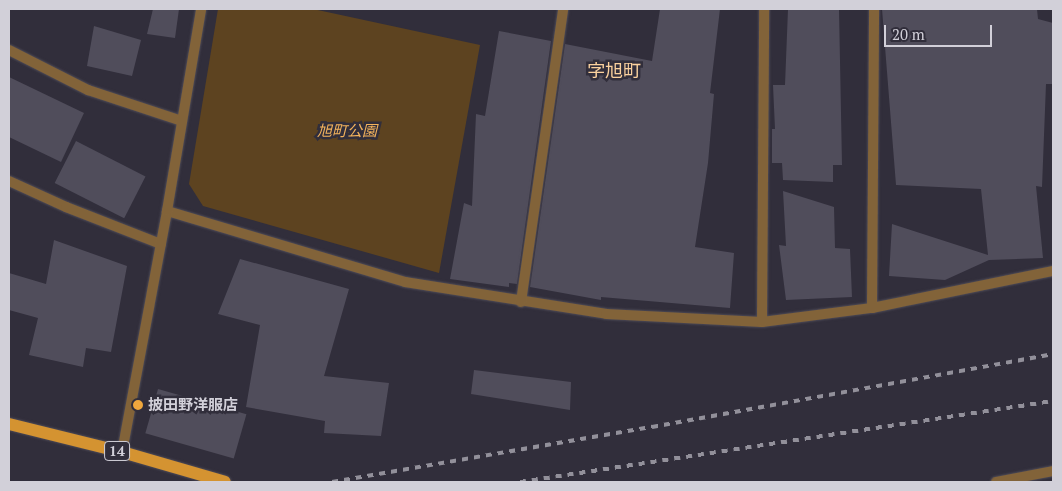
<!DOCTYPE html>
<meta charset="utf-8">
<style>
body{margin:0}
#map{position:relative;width:1062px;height:491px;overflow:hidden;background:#312e3b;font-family:"PT Serif","Noto Sans JP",serif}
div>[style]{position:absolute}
.green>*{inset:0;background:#5d4320}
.building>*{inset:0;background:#504d5b;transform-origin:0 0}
.roads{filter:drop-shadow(0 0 1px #4e4b57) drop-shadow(0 0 1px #4e4b57)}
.minor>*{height:10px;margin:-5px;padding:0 5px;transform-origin:5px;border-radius:5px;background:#826339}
.primary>*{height:12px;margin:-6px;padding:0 6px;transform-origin:6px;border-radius:6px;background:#d49331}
.rail>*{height:4px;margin-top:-2px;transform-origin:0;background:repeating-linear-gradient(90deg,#92909a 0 6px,transparent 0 12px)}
.dots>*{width:14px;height:14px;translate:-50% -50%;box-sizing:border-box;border:2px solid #312e3b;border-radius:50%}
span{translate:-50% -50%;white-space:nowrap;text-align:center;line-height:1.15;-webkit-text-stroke:5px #312e3b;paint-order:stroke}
.shield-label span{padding:1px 4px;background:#312e3b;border:1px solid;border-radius:4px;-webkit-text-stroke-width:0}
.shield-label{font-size:14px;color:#d2d0d9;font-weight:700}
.park-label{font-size:15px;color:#f3b35c;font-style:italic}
.poi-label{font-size:15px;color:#d2d0d9;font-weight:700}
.left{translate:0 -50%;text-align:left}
.quarter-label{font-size:18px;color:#fad19e}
.frame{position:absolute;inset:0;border:10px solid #d2d0d9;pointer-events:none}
.scale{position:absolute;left:884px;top:25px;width:108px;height:22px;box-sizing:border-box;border:2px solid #d2d0d9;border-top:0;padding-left:6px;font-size:15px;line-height:18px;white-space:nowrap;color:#d2d0d9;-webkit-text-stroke:4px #312e3b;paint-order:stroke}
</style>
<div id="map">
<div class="green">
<div style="clip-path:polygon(218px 9px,313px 9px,480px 45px,439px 273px,203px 206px,189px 184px)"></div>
</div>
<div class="building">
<div style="clip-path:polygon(153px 9px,179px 9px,175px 38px,147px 34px)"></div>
<div style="clip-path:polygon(660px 9px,720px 9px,710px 93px,714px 94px,708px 163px,695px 247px,734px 253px,730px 308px,601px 297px,601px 300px,530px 287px,565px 44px,652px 61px)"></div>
<div style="clip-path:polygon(788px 9px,839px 9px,842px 165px,833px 165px,833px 182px,783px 180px,782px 163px,772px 163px,772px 129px,775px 129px,773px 85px,785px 85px)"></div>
<div style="clip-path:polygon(882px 9px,1037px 9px,1038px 19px,1053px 23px,1053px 84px,1046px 84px,1042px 187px,1036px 186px,1043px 258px,989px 260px,945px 280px,889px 276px,892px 224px,988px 255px,981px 189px,896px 185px)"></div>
<div style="clip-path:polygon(94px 26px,141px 40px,132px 76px,87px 66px)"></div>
<div style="clip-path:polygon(499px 31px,551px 41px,517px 284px,509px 283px,509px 287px,450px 279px,464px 203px,472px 206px,476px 114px,485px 116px)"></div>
<div style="clip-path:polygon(9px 77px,84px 113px,61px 162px,9px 137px)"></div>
<div style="left:76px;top:141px;width:78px;height:47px;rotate:27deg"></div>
<div style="clip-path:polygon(783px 191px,834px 207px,835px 248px,850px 249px,852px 297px,786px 300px,779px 245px,786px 246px)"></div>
<div style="clip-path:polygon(54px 240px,127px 266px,111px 352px,86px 348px,83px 367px,29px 355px,38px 318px,9px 310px,9px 273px,46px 284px)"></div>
<div style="clip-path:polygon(240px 259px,349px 289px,324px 376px,389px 383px,381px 436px,324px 433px,325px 421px,246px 407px,260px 325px,218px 314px)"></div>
<div style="clip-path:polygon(474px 370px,571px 382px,570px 410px,471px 394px)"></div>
<div style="left:158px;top:389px;width:92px;height:46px;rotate:16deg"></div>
</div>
<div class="roads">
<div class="minor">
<div style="left:9px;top:50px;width:89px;rotate:26.9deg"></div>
<div style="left:88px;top:90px;width:99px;rotate:18.3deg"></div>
<div style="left:9px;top:181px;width:63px;rotate:24.5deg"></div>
<div style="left:66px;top:207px;width:102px;rotate:21.3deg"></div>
<div style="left:167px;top:211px;width:248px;rotate:16.6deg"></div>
<div style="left:405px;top:282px;width:204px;rotate:9deg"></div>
<div style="left:606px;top:314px;width:156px;rotate:2.9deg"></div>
<div style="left:762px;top:322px;width:111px;rotate:-7.3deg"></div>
<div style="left:872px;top:308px;width:185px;rotate:-11.6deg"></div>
<div style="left:521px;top:302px;width:296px;rotate:-81.8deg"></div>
<div style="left:872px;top:308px;width:299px;rotate:-89.6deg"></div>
<div style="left:762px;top:322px;width:313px;rotate:-89.6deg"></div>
<div style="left:122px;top:452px;width:245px;rotate:-79.4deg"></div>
<div style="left:167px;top:211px;width:205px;rotate:-80.4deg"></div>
<div style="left:996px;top:482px;width:58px;rotate:-10.9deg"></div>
</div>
<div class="primary">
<div style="left:9px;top:424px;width:116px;rotate:13.9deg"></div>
<div style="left:122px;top:452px;width:107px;rotate:16.2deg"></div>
</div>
</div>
<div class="rail">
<div style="left:332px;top:482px;width:325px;rotate:-9.8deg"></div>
<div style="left:652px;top:427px;width:408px;rotate:-10.3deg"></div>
<div style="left:520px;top:482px;width:539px;rotate:-8.64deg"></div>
</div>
<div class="dots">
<div style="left:138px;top:405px;background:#efa73d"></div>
</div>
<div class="shield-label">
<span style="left:117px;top:451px">14</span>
</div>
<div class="park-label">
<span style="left:347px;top:131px">旭町公園</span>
</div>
<div class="poi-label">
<span class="left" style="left:148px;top:405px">披田野洋服店</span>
</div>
<div class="quarter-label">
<span style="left:614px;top:70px">字旭町</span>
</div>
<div class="frame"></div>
<div class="scale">20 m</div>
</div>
